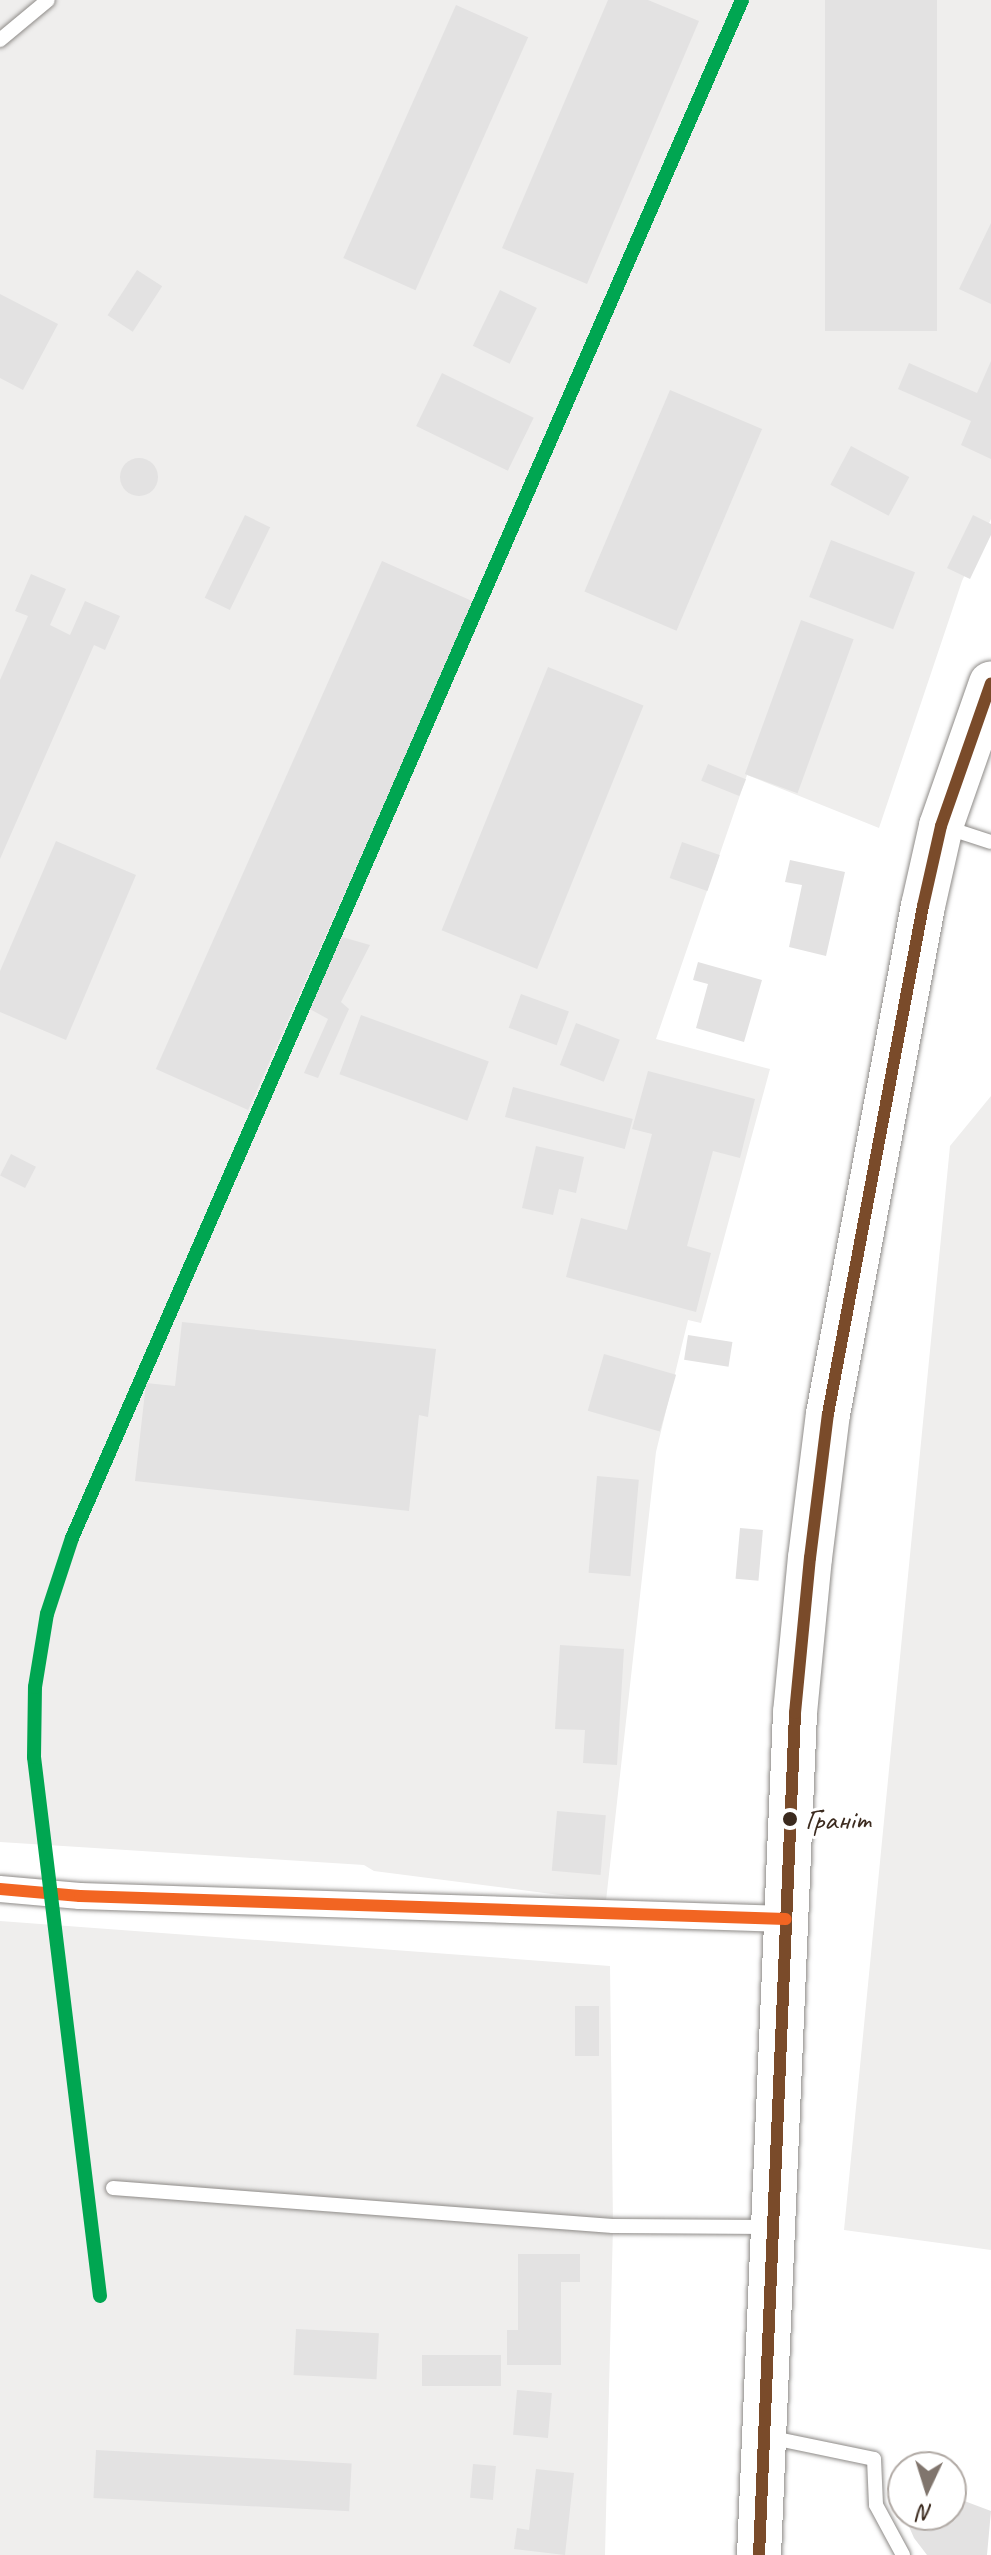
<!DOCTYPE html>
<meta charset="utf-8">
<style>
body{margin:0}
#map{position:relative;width:991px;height:2555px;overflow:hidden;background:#fff;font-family:Caveat,sans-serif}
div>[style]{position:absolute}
.built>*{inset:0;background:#efeeed}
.building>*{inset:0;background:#e3e2e2;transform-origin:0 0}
.round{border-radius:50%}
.roads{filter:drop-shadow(0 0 2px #8e8b88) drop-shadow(0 0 2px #8e8b88)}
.lane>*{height:14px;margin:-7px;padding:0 7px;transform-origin:7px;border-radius:7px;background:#fff}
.street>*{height:26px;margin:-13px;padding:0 13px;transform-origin:13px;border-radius:13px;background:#fff}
.highway>*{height:44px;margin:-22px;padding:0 22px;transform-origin:22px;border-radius:22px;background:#fff}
.bus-1>*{height:12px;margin:-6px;padding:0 6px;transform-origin:6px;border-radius:6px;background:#7a4b2a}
.bus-2>*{height:12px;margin:-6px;padding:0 6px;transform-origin:6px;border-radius:6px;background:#f26522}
.rail-1>*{height:14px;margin:-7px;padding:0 7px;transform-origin:7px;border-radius:7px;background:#00a651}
.dots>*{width:22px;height:22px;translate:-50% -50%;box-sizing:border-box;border:4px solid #fff;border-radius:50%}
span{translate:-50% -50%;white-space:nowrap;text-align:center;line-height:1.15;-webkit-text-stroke:6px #fff;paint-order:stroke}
.bus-label{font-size:30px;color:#3b2a1e}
.left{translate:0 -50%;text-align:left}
.north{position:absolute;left:887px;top:2451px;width:80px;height:80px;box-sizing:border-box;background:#fff;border:2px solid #b1aaa5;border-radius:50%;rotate:184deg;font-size:22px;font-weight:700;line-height:32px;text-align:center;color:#3b2a1e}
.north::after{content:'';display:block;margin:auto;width:28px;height:36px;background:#80756d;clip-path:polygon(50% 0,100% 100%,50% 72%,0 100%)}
</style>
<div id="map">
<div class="built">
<div style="clip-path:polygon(0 0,991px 0,991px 519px,962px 581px,879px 828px,747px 775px,656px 1039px,770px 1069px,701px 1323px,688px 1320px,656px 1452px,606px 1901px,374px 1871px,364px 1865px,0 1842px)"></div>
<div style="clip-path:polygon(991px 1096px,991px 2250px,844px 2230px,950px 1146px)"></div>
<div style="clip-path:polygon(0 1921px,610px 1966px,613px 2226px,605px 2555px,0 2555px)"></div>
</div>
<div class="building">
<div style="clip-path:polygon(608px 0,648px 0,699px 21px,587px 284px,502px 248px)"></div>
<div style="left:825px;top:0;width:112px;height:331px"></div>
<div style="left:456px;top:5px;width:79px;height:277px;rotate:24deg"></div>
<div style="clip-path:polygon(991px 223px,991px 304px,959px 289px)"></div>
<div style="left:137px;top:270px;width:30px;height:54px;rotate:33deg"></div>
<div style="left:500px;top:290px;width:41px;height:62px;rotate:26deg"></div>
<div style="clip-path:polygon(0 294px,58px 324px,23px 390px,0 378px)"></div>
<div style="clip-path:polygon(991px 361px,991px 459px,961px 445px,971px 421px,898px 389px,909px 363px,977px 393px)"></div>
<div style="left:442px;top:373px;width:102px;height:59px;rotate:26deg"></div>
<div style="left:670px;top:390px;width:100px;height:219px;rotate:23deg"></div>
<div style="left:851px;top:446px;width:66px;height:44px;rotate:28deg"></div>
<div class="round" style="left:120px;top:458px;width:38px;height:38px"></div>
<div style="left:245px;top:515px;width:28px;height:92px;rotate:26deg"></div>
<div style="clip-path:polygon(973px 515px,991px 524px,991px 535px,970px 579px,947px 568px)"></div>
<div style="left:831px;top:540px;width:90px;height:61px;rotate:21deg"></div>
<div style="left:382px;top:561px;width:101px;height:556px;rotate:24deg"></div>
<div style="clip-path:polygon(31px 574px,66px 589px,50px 625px,70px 635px,85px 601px,120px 616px,105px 650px,94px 645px,0 859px,0 680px,28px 616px,15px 611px)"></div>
<div style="left:801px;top:620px;width:56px;height:164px;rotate:20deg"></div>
<div style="left:548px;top:667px;width:103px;height:284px;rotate:22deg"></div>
<div style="left:708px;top:764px;width:41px;height:18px;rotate:22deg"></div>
<div style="clip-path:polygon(56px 841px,136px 875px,66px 1040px,0 1012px,0 971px)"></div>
<div style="left:682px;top:842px;width:40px;height:38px;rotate:19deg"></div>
<div style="clip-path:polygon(790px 860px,845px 872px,826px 956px,789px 947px,802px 885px,785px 882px)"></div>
<div style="clip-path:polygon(342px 937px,370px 945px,341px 1002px,349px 1009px,318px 1078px,304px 1073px,328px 1019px,308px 1008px)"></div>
<div style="clip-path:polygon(698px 962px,762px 980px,744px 1042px,696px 1028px,708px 984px,693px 980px)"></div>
<div style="left:521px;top:994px;width:51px;height:36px;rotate:20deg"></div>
<div style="left:361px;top:1015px;width:136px;height:63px;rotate:20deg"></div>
<div style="left:576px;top:1023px;width:47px;height:45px;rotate:21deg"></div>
<div style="clip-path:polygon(648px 1071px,755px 1099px,740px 1158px,713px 1151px,687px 1246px,711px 1253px,696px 1312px,566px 1277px,581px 1218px,627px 1230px,652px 1134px,632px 1129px)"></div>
<div style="left:513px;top:1087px;width:124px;height:31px;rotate:15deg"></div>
<div style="clip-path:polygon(536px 1146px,584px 1157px,576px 1193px,559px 1189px,553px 1215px,522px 1208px)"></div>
<div style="left:11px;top:1154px;width:28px;height:24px;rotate:27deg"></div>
<div style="clip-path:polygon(182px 1322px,436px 1349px,428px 1417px,419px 1415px,409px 1511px,135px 1481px,146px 1383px,175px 1386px)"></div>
<div style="left:688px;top:1335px;width:45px;height:25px;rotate:9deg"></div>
<div style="left:604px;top:1354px;width:75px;height:59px;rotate:16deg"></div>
<div style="left:597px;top:1476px;width:42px;height:97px;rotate:5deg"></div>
<div style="left:740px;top:1528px;width:23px;height:51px;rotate:5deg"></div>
<div style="clip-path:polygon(560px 1645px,624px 1649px,617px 1765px,583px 1763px,585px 1730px,555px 1729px)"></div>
<div style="left:557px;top:1811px;width:49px;height:60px;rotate:5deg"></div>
<div style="left:575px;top:2006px;width:24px;height:50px"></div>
<div style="clip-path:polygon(518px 2254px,580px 2254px,580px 2282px,561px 2282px,561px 2365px,507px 2365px,507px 2330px,518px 2330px)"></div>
<div style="left:296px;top:2329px;width:83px;height:46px;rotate:3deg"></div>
<div style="left:422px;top:2355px;width:79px;height:31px"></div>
<div style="left:517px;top:2390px;width:35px;height:45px;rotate:5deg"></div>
<div style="left:96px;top:2450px;width:256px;height:48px;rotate:3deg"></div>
<div style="left:473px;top:2464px;width:23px;height:34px;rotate:5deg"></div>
<div style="clip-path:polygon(536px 2469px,574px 2473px,565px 2555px,514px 2549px,517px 2528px,529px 2530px)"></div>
<div style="clip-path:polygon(951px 2496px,991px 2511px,987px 2555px,927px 2555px,914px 2538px,904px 2515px,951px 2515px)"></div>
</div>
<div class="roads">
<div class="lane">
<div style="left:0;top:40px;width:62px;rotate:-39.8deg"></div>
<div style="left:945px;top:827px;width:48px;rotate:18.1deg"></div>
<div style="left:113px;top:2188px;width:501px;rotate:4.35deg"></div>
<div style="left:613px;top:2226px;width:154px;rotate:0.4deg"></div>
<div style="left:768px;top:2437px;width:108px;rotate:11.7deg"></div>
<div style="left:874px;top:2459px;width:46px;rotate:87.5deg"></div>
<div style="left:876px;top:2505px;width:57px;rotate:61.6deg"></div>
</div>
<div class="street">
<div style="left:0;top:1889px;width:80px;rotate:5deg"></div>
<div style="left:80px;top:1896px;width:706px;rotate:1.87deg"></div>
</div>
<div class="highway">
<div style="left:759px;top:2555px;width:843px;rotate:-87.55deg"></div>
<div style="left:795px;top:1713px;width:156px;rotate:-84.5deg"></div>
<div style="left:810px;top:1558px;width:145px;rotate:-82.9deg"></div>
<div style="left:828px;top:1414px;width:517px;rotate:-79.41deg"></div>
<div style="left:923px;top:906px;width:82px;rotate:-77.3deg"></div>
<div style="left:941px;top:826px;width:151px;rotate:-70.7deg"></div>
</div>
</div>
<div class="bus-1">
<div style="left:759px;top:2555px;width:843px;rotate:-87.55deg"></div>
<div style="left:795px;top:1713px;width:156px;rotate:-84.5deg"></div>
<div style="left:810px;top:1558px;width:145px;rotate:-82.9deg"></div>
<div style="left:828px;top:1414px;width:517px;rotate:-79.41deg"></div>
<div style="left:923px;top:906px;width:82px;rotate:-77.3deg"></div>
<div style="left:941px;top:826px;width:151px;rotate:-70.7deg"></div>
</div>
<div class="bus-2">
<div style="left:0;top:1889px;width:80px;rotate:5deg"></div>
<div style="left:80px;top:1896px;width:706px;rotate:1.87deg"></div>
</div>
<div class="rail-1">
<div style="left:100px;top:2296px;width:543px;rotate:-96.98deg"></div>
<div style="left:34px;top:1757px;width:70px;rotate:-89.2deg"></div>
<div style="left:35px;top:1687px;width:74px;rotate:-80.7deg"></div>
<div style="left:47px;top:1614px;width:80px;rotate:-71.8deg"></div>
<div style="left:72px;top:1538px;width:1678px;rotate:-66.46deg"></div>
</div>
<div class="dots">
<div style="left:790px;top:1819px;background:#3b2a1e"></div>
</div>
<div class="bus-label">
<span class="left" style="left:805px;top:1819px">Граніт</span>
</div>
<div class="north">N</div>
</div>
